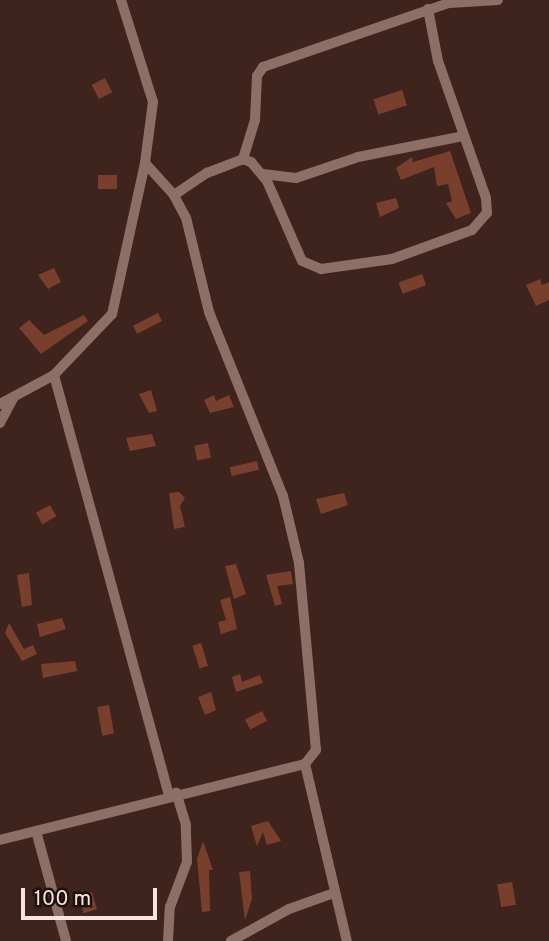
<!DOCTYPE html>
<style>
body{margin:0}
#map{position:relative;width:549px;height:941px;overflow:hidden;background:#3e241c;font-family:Overpass,sans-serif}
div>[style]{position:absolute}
.building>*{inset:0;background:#793f2d;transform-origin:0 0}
.minor>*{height:10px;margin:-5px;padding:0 5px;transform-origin:5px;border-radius:5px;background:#8e6f65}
span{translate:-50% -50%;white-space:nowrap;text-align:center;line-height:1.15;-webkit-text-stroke:5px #1d110d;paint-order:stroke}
.scale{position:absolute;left:21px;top:888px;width:136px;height:32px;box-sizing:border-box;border:4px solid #f7e4df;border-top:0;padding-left:9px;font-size:21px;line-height:24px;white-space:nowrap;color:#f7e4df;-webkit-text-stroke:5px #1d110d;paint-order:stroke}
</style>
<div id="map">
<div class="building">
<div style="left:105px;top:78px;width:16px;height:15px;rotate:63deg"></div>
<div style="left:402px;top:90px;width:16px;height:30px;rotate:72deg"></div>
<div style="clip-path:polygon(450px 151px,471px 213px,456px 219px,446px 203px,452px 201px,448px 184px,437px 186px,434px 167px,401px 180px,396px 168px,412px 157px,413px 162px)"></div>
<div style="left:98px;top:175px;width:19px;height:14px"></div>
<div style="clip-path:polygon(396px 198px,399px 208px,380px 217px,376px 203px)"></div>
<div style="clip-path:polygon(54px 268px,61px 282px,48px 289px,38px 275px)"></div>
<div style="left:422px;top:274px;width:12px;height:25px;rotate:70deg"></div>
<div style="clip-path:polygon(540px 279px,542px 285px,549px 282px,549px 300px,536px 306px,526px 285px)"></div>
<div style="left:158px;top:313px;width:9px;height:28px;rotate:63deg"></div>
<div style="clip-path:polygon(84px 315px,88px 321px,41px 354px,19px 328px,29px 320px,44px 335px)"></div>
<div style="clip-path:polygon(151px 390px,157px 411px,149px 413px,139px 394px)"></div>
<div style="clip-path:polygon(214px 395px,216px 401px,229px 395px,234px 407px,210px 413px,204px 400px)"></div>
<div style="clip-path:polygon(152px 434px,156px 446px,130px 451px,126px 438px)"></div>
<div style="left:208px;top:443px;width:15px;height:14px;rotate:79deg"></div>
<div style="left:257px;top:461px;width:9px;height:28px;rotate:77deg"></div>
<div style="clip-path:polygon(179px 492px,185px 498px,180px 506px,185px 527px,174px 529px,169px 493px)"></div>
<div style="clip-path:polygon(344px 493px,348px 505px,321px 514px,316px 499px)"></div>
<div style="left:50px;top:505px;width:13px;height:16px;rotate:61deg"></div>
<div style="clip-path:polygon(236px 564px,246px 594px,234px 599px,225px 566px)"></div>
<div style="clip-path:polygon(291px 571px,293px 584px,277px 586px,282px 604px,275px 606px,266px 575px)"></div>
<div style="clip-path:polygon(29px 573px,32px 605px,22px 607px,17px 575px)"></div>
<div style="clip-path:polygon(230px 597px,237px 629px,221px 634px,218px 622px,226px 620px,220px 600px)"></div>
<div style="clip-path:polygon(62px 618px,66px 629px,40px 637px,37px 624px)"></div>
<div style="clip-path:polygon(9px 623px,24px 649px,33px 645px,37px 654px,22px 661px,5px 633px)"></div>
<div style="left:201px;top:643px;width:24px;height:9px;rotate:73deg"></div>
<div style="clip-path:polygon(75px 661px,77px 671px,43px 678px,41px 664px)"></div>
<div style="clip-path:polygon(240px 674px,242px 682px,260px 675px,263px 683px,236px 692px,232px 677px)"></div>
<div style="clip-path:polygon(211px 692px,216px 710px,205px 715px,198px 697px)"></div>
<div style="left:109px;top:705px;width:29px;height:12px;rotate:80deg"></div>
<div style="left:262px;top:711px;width:11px;height:19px;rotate:63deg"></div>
<div style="clip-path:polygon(268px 821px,281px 841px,267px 845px,263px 832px,257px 846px,251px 826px)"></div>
<div style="clip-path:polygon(203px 841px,213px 870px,209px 870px,210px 911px,202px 912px,197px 859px)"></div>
<div style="clip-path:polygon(250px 871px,252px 899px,245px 920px,239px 872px)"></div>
<div style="left:512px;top:882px;width:23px;height:15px;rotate:80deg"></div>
<div style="left:92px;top:892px;width:18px;height:14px;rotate:74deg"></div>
</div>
<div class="minor">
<div style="left:121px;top:0;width:107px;rotate:72.6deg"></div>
<div style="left:153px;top:102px;width:62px;rotate:97.5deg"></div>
<div style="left:145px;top:163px;width:155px;rotate:102.3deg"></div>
<div style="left:112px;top:314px;width:84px;rotate:133.6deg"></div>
<div style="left:54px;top:375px;width:434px;rotate:74.7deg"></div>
<div style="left:243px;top:159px;width:41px;rotate:-72.9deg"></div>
<div style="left:255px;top:120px;width:44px;rotate:-87.4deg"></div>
<div style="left:257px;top:76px;width:11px;rotate:-56deg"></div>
<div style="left:263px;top:67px;width:197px;rotate:-19deg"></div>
<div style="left:449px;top:3px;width:49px;rotate:-3.5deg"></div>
<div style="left:263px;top:174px;width:33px;rotate:7deg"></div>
<div style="left:296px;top:178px;width:65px;rotate:-18.7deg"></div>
<div style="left:358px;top:157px;width:107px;rotate:-11.3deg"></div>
<div style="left:174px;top:195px;width:40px;rotate:-34deg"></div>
<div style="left:207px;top:173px;width:39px;rotate:-21deg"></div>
<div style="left:243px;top:159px;width:9px;rotate:21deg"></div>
<div style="left:251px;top:162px;width:25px;rotate:50deg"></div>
<div style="left:267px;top:181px;width:87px;rotate:66.4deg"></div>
<div style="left:302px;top:261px;width:21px;rotate:23deg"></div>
<div style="left:321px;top:269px;width:72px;rotate:-8deg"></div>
<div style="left:392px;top:259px;width:85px;rotate:-19.9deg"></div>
<div style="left:472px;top:230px;width:23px;rotate:-49deg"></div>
<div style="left:487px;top:213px;width:15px;rotate:-94deg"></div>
<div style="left:486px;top:198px;width:145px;rotate:-109.3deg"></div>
<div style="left:438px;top:61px;width:53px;rotate:-100.9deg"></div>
<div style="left:0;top:404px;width:61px;rotate:-28.2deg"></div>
<div style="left:0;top:423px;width:27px;rotate:-62deg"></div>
<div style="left:305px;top:764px;width:182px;rotate:76.7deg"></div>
<div style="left:36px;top:831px;width:114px;rotate:74.7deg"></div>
<div style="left:0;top:840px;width:314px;rotate:-14deg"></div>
<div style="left:305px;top:764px;width:18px;rotate:-52deg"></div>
<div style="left:316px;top:750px;width:188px;rotate:-95.2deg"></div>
<div style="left:299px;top:563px;width:69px;rotate:-103.4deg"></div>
<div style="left:283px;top:496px;width:198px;rotate:-111.9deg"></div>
<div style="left:209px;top:312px;width:97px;rotate:-103.7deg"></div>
<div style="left:186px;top:218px;width:26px;rotate:-118deg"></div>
<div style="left:174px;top:195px;width:43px;rotate:-132.2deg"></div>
<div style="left:168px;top:941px;width:34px;rotate:-87deg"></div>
<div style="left:170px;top:907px;width:48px;rotate:-69.3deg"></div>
<div style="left:187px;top:862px;width:37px;rotate:-92deg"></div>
<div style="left:186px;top:825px;width:34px;rotate:-107deg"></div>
<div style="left:231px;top:941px;width:66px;rotate:-28.9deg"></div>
<div style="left:289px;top:909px;width:48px;rotate:-19.6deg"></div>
</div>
<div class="scale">100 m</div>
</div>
